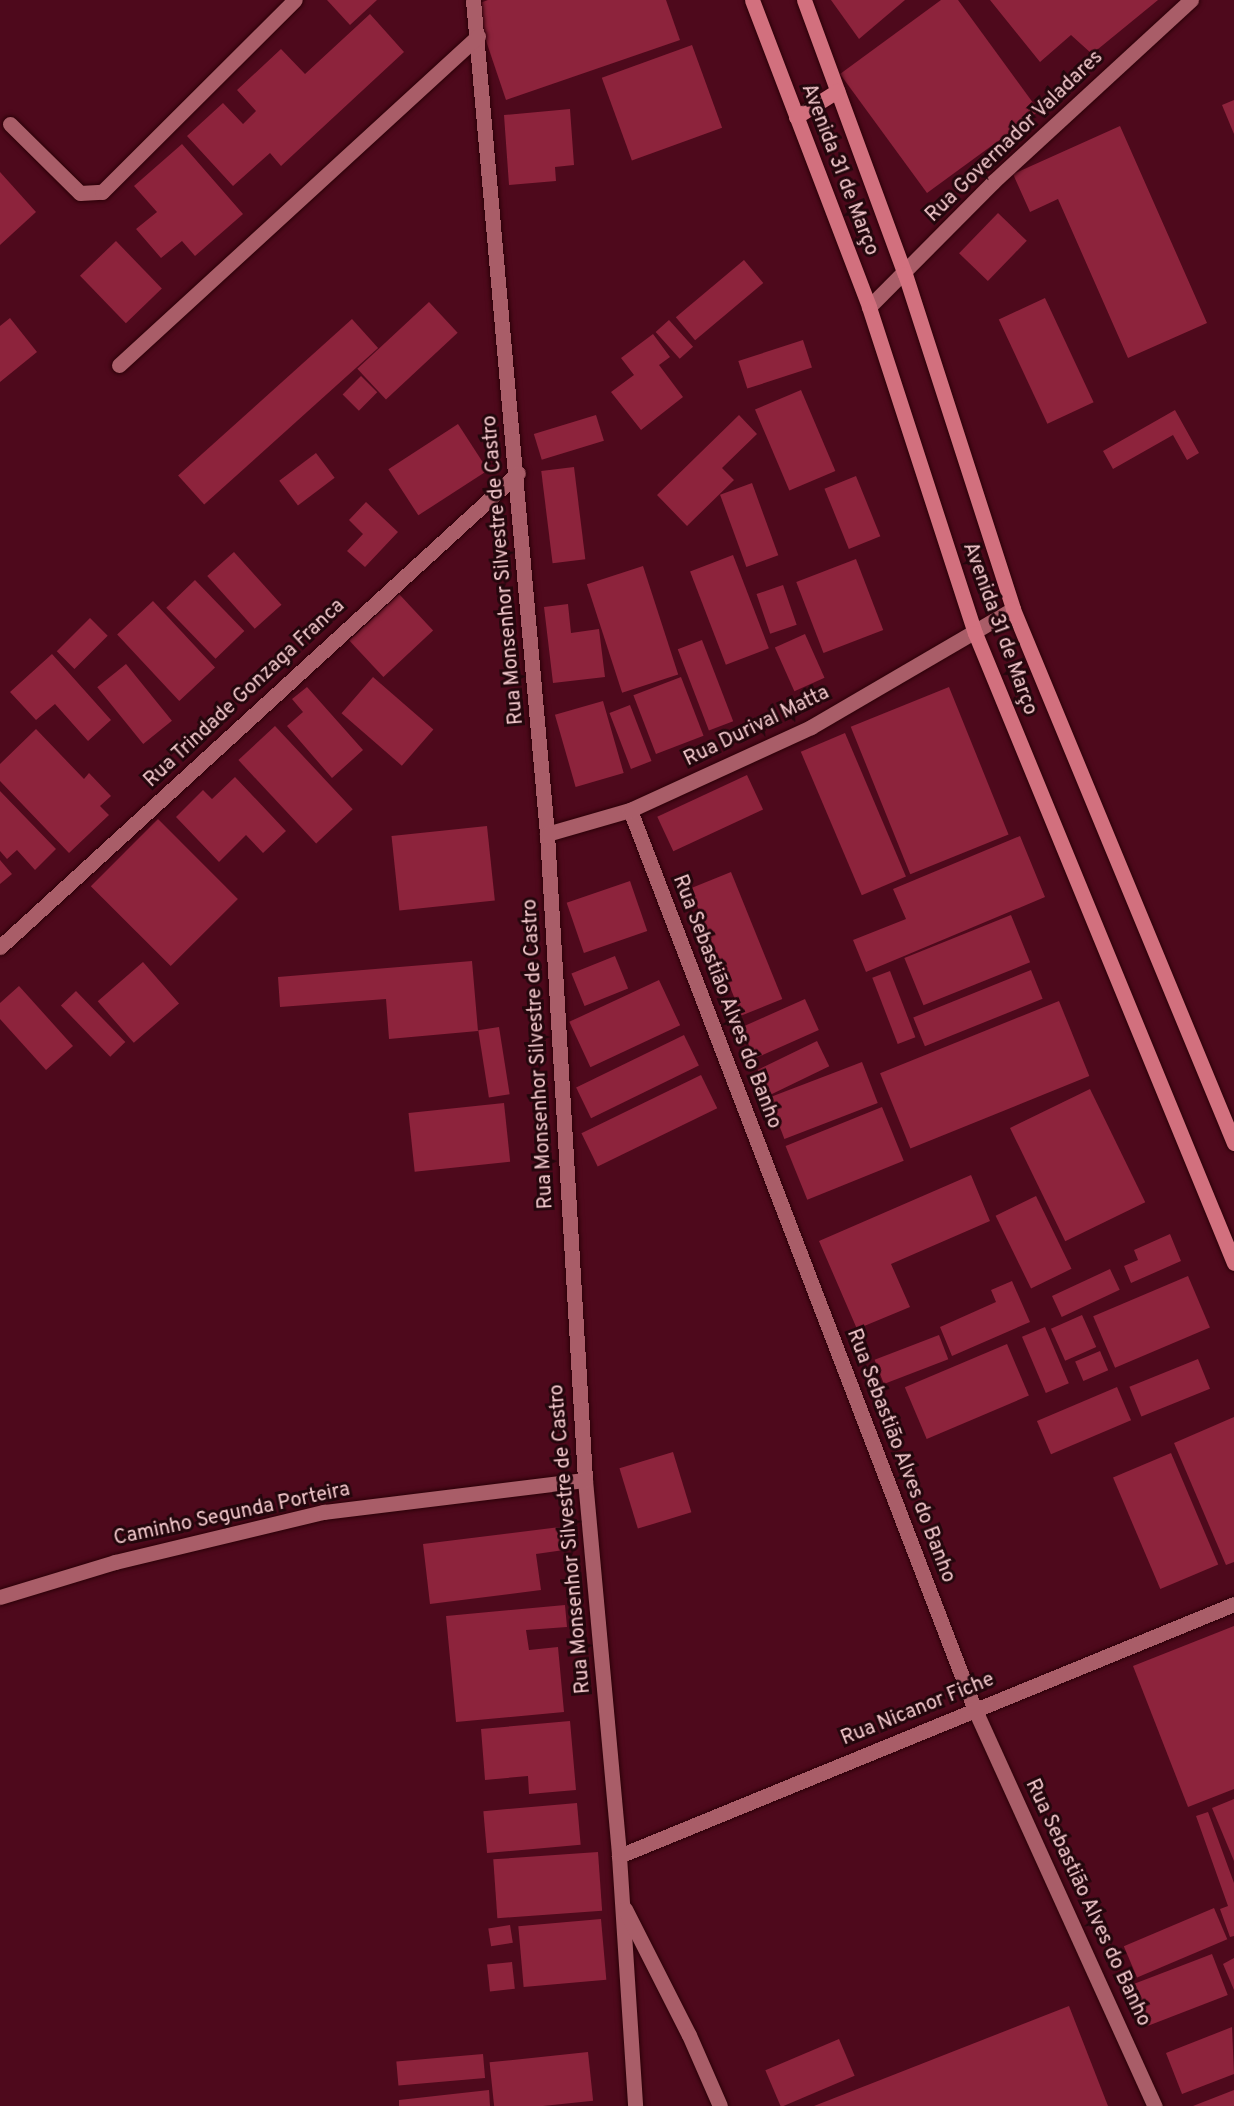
<!DOCTYPE html>
<meta charset="utf-8">
<style>
body{margin:0}
#map{position:relative;width:1234px;height:2106px;overflow:hidden;background:#4e091c;font-family:Overpass,sans-serif}
div>[style]{position:absolute}
.building>*{inset:0;background:#8d233c;transform-origin:0 0}
.roads{filter:drop-shadow(0 0 2px #2b0008) drop-shadow(0 0 2px #2b0008)}
.minor>*{height:15px;margin:-7.5px;padding:0 7.5px;transform-origin:7.5px;border-radius:7.5px;background:#a95d68}
.major>*{height:15px;margin:-7.5px;padding:0 7.5px;transform-origin:7.5px;border-radius:7.5px;background:#d2707e}
span{translate:-50% -50%;white-space:nowrap;text-align:center;line-height:1.15;-webkit-text-stroke:6px #23060c;paint-order:stroke}
.street-label{font-size:20px;color:#f4c9cd}
</style>
<div id="map">
<div class="building">
<div style="clip-path:polygon(327px 0,377px 0,350px 25px)"></div>
<div style="clip-path:polygon(488px 0,666px 0,680px 40px,506px 100px,474px 5px)"></div>
<div style="clip-path:polygon(831px 0,905px 0,859px 39px)"></div>
<div style="clip-path:polygon(941px 0,958px 0,1039px 111px,927px 193px,840px 74px)"></div>
<div style="clip-path:polygon(990px 0,1158px 0,1092px 54px,1071px 35px,1040px 62px)"></div>
<div style="clip-path:polygon(370px 14px,404px 52px,281px 166px,270px 153px,233px 186px,187px 136px,223px 103px,243px 124px,256px 111px,237px 90px,281px 49px,305px 74px)"></div>
<div style="left:692px;top:45px;width:88px;height:96px;rotate:70deg"></div>
<div style="clip-path:polygon(1234px 100px,1234px 134px,1222px 105px)"></div>
<div style="clip-path:polygon(570px 109px,574px 165px,555px 167px,556px 181px,509px 185px,504px 115px)"></div>
<div style="clip-path:polygon(1120px 126px,1207px 323px,1128px 358px,1058px 199px,1030px 212px,1013px 174px)"></div>
<div style="clip-path:polygon(182px 144px,243px 214px,195px 256px,182px 241px,161px 258px,136px 229px,157px 212px,134px 186px)"></div>
<div style="clip-path:polygon(0 172px,36px 212px,0 245px)"></div>
<div style="left:998px;top:213px;width:40px;height:56px;rotate:44deg"></div>
<div style="left:116px;top:241px;width:66px;height:50px;rotate:46deg"></div>
<div style="left:744px;top:260px;width:30px;height:89px;rotate:50deg"></div>
<div style="left:1045px;top:298px;width:115px;height:51px;rotate:65deg"></div>
<div style="left:429px;top:302px;width:42px;height:98px;rotate:47deg"></div>
<div style="clip-path:polygon(10px 318px,37px 352px,0 382px,0 326px)"></div>
<div style="left:352px;top:319px;width:39px;height:234px;rotate:48deg"></div>
<div style="left:669px;top:320px;width:36px;height:18px;rotate:48deg"></div>
<div style="clip-path:polygon(653px 334px,670px 357px,659px 365px,683px 397px,641px 430px,611px 392px,634px 375px,621px 358px)"></div>
<div style="left:803px;top:340px;width:29px;height:68px;rotate:72deg"></div>
<div style="left:361px;top:376px;width:23px;height:26px;rotate:45deg"></div>
<div style="left:801px;top:390px;width:88px;height:50px;rotate:67deg"></div>
<div style="clip-path:polygon(1175px 410px,1199px 453px,1187px 460px,1173px 435px,1113px 469px,1103px 451px)"></div>
<div style="left:596px;top:415px;width:27px;height:65px;rotate:73deg"></div>
<div style="clip-path:polygon(739px 415px,757px 434px,722px 468px,734px 480px,687px 526px,657px 495px)"></div>
<div style="left:458px;top:424px;width:55px;height:83px;rotate:57deg"></div>
<div style="left:316px;top:453px;width:31px;height:46px;rotate:53deg"></div>
<div style="left:574px;top:467px;width:93px;height:33px;rotate:83deg"></div>
<div style="left:856px;top:476px;width:65px;height:34px;rotate:68deg"></div>
<div style="left:752px;top:483px;width:77px;height:34px;rotate:70deg"></div>
<div style="clip-path:polygon(366px 502px,398px 532px,365px 567px,347px 551px,363px 534px,349px 520px)"></div>
<div style="left:234px;top:552px;width:71px;height:36px;rotate:48deg"></div>
<div style="left:733px;top:555px;width:100px;height:46px;rotate:69deg"></div>
<div style="left:856px;top:559px;width:76px;height:64px;rotate:69deg"></div>
<div style="left:643px;top:566px;width:114px;height:59px;rotate:72deg"></div>
<div style="left:195px;top:580px;width:71px;height:40px;rotate:46deg"></div>
<div style="left:783px;top:585px;width:42px;height:28px;rotate:71deg"></div>
<div style="left:399px;top:594px;width:50px;height:68px;rotate:47deg"></div>
<div style="left:153px;top:601px;width:91px;height:49px;rotate:47deg"></div>
<div style="clip-path:polygon(568px 604px,571px 633px,599px 629px,605px 677px,553px 683px,544px 607px)"></div>
<div style="left:90px;top:618px;width:25px;height:47px;rotate:45deg"></div>
<div style="left:805px;top:634px;width:48px;height:33px;rotate:66deg"></div>
<div style="left:702px;top:640px;width:87px;height:26px;rotate:69deg"></div>
<div style="clip-path:polygon(52px 654px,111px 720px,88px 741px,55px 704px,36px 720px,10px 692px)"></div>
<div style="left:126px;top:664px;width:73px;height:37px;rotate:51deg"></div>
<div style="left:373px;top:677px;width:80px;height:48px;rotate:41deg"></div>
<div style="left:681px;top:677px;width:63px;height:51px;rotate:69deg"></div>
<div style="clip-path:polygon(307px 687px,363px 750px,332px 778px,287px 726px,303px 712px,292px 699px)"></div>
<div style="left:949px;top:687px;width:159px;height:106px;rotate:68deg"></div>
<div style="left:603px;top:701px;width:75px;height:50px;rotate:74deg"></div>
<div style="left:630px;top:705px;width:60px;height:22px;rotate:69deg"></div>
<div style="left:275px;top:726px;width:114px;height:50px;rotate:47deg"></div>
<div style="clip-path:polygon(36px 729px,84px 779px,89px 773px,111px 796px,100px 806px,109px 815px,69px 853px,0 781px,0 764px)"></div>
<div style="left:845px;top:733px;width:156px;height:48px;rotate:67deg"></div>
<div style="left:747px;top:775px;width:38px;height:99px;rotate:65deg"></div>
<div style="clip-path:polygon(235px 777px,286px 831px,263px 853px,246px 835px,219px 862px,176px 817px,203px 790px,212px 799px)"></div>
<div style="clip-path:polygon(0 791px,56px 849px,35px 870px,17px 850px,7px 859px,0 851px)"></div>
<div style="left:158px;top:819px;width:113px;height:95px;rotate:45deg"></div>
<div style="left:487px;top:826px;width:75px;height:96px;rotate:84deg"></div>
<div style="clip-path:polygon(1020px 836px,1045px 897px,866px 972px,853px 940px,906px 919px,893px 889px)"></div>
<div style="clip-path:polygon(0 860px,12px 874px,0 884px)"></div>
<div style="left:731px;top:872px;width:137px;height:44px;rotate:68deg"></div>
<div style="left:630px;top:881px;width:53px;height:67px;rotate:71deg"></div>
<div style="left:1011px;top:915px;width:51px;height:115px;rotate:68deg"></div>
<div style="left:615px;top:956px;width:35px;height:47px;rotate:68deg"></div>
<div style="clip-path:polygon(472px 961px,478px 1031px,389px 1039px,386px 999px,280px 1007px,278px 977px)"></div>
<div style="left:143px;top:962px;width:55px;height:60px;rotate:49deg"></div>
<div style="left:1031px;top:970px;width:31px;height:127px;rotate:68deg"></div>
<div style="left:890px;top:971px;width:71px;height:19px;rotate:69deg"></div>
<div style="left:659px;top:980px;width:50px;height:99px;rotate:65deg"></div>
<div style="clip-path:polygon(19px 986px,73px 1046px,46px 1070px,0 1019px,0 1003px)"></div>
<div style="left:76px;top:991px;width:71px;height:21px;rotate:46deg"></div>
<div style="left:805px;top:999px;width:34px;height:70px;rotate:66deg"></div>
<div style="left:1059px;top:1001px;width:81px;height:193px;rotate:68deg"></div>
<div style="left:499px;top:1027px;width:68px;height:21px;rotate:81deg"></div>
<div style="left:684px;top:1035px;width:34px;height:120px;rotate:64deg"></div>
<div style="left:817px;top:1041px;width:28px;height:66px;rotate:64deg"></div>
<div style="left:862px;top:1062px;width:44px;height:100px;rotate:69deg"></div>
<div style="left:701px;top:1075px;width:37px;height:133px;rotate:64deg"></div>
<div style="left:1090px;top:1089px;width:126px;height:89px;rotate:64deg"></div>
<div style="left:504px;top:1103px;width:59px;height:96px;rotate:84deg"></div>
<div style="left:882px;top:1107px;width:58px;height:104px;rotate:68deg"></div>
<div style="clip-path:polygon(971px 1175px,990px 1221px,891px 1264px,910px 1307px,857px 1329px,819px 1241px)"></div>
<div style="left:1036px;top:1196px;width:81px;height:45px;rotate:64deg"></div>
<div style="clip-path:polygon(1170px 1234px,1181px 1261px,1131px 1283px,1124px 1266px,1138px 1260px,1134px 1250px)"></div>
<div style="left:1110px;top:1269px;width:23px;height:64px;rotate:65deg"></div>
<div style="left:1188px;top:1276px;width:56px;height:103px;rotate:67deg"></div>
<div style="clip-path:polygon(1012px 1281px,1030px 1322px,952px 1356px,940px 1327px,996px 1302px,991px 1290px)"></div>
<div style="left:1082px;top:1315px;width:35px;height:34px;rotate:66deg"></div>
<div style="left:1045px;top:1327px;width:61px;height:25px;rotate:67deg"></div>
<div style="left:939px;top:1335px;width:26px;height:69px;rotate:69deg"></div>
<div style="left:1007px;top:1344px;width:56px;height:111px;rotate:67deg"></div>
<div style="left:1100px;top:1351px;width:21px;height:27px;rotate:67deg"></div>
<div style="left:1198px;top:1359px;width:32px;height:74px;rotate:68deg"></div>
<div style="left:1117px;top:1387px;width:36px;height:87px;rotate:67deg"></div>
<div style="clip-path:polygon(1234px 1417px,1234px 1562px,1226px 1565px,1174px 1443px)"></div>
<div style="left:673px;top:1452px;width:63px;height:56px;rotate:73deg"></div>
<div style="left:1171px;top:1453px;width:121px;height:63px;rotate:67deg"></div>
<div style="clip-path:polygon(568px 1526px,571px 1549px,536px 1554px,541px 1590px,430px 1604px,423px 1544px)"></div>
<div style="clip-path:polygon(565px 1605px,567px 1627px,526px 1630px,529px 1650px,558px 1647px,564px 1712px,456px 1722px,446px 1616px)"></div>
<div style="clip-path:polygon(1234px 1626px,1234px 1789px,1188px 1807px,1133px 1666px)"></div>
<div style="clip-path:polygon(570px 1721px,576px 1790px,529px 1794px,528px 1776px,485px 1780px,481px 1729px)"></div>
<div style="clip-path:polygon(1234px 1799px,1234px 1861px,1212px 1808px)"></div>
<div style="left:577px;top:1803px;width:42px;height:94px;rotate:85deg"></div>
<div style="clip-path:polygon(1208px 1812px,1234px 1883px,1234px 1936px,1230px 1937px,1220px 1909px,1228px 1906px,1196px 1816px)"></div>
<div style="left:598px;top:1852px;width:59px;height:105px;rotate:86deg"></div>
<div style="left:1214px;top:1908px;width:34px;height:98px;rotate:67deg"></div>
<div style="left:601px;top:1919px;width:61px;height:83px;rotate:85deg"></div>
<div style="left:510px;top:1925px;width:18px;height:22px;rotate:81deg"></div>
<div style="left:1212px;top:1954px;width:44px;height:86px;rotate:69deg"></div>
<div style="clip-path:polygon(1234px 1958px,1234px 1990px,1223px 1964px)"></div>
<div style="left:512px;top:1962px;width:27px;height:25px;rotate:84deg"></div>
<div style="clip-path:polygon(1069px 2006px,1108px 2106px,814px 2106px)"></div>
<div style="clip-path:polygon(1232px 2027px,1234px 2074px,1182px 2094px,1166px 2053px)"></div>
<div style="left:839px;top:2039px;width:40px;height:80px;rotate:67deg"></div>
<div style="left:588px;top:2052px;width:49px;height:99px;rotate:84deg"></div>
<div style="left:483px;top:2054px;width:24px;height:87px;rotate:85deg"></div>
<div style="clip-path:polygon(489px 2090px,490px 2106px,399px 2106px,399px 2100px)"></div>
<div style="clip-path:polygon(1234px 2090px,1234px 2106px,1193px 2106px)"></div>
</div>
<div class="roads">
<div class="minor">
<div style="left:473px;top:0;width:837px;rotate:84.93deg"></div>
<div style="left:547px;top:834px;width:647px;rotate:86.63deg"></div>
<div style="left:585px;top:1480px;width:378px;rotate:84.8deg"></div>
<div style="left:619px;top:1856px;width:251px;rotate:86.3deg"></div>
<div style="left:10px;top:124px;width:98px;rotate:44.6deg"></div>
<div style="left:80px;top:193px;width:22px;rotate:-3deg"></div>
<div style="left:102px;top:192px;width:272px;rotate:-44.9deg"></div>
<div style="left:869px;top:307px;width:176px;rotate:-45.2deg"></div>
<div style="left:993px;top:182px;width:269px;rotate:-42.6deg"></div>
<div style="left:119px;top:365px;width:487px;rotate:-42.5deg"></div>
<div style="left:630px;top:810px;width:964px;rotate:69.03deg"></div>
<div style="left:975px;top:1710px;width:435px;rotate:65.6deg"></div>
<div style="left:547px;top:834px;width:86px;rotate:-16.1deg"></div>
<div style="left:630px;top:810px;width:199px;rotate:-24.6deg"></div>
<div style="left:811px;top:727px;width:234px;rotate:-30.3deg"></div>
<div style="left:0;top:947px;width:702px;rotate:-42.46deg"></div>
<div style="left:0;top:1597px;width:120px;rotate:-16.9deg"></div>
<div style="left:115px;top:1562px;width:215px;rotate:-13.5deg"></div>
<div style="left:324px;top:1512px;width:263px;rotate:-7deg"></div>
<div style="left:619px;top:1856px;width:665px;rotate:-22.28deg"></div>
<div style="left:625px;top:1909px;width:141px;rotate:63.1deg"></div>
<div style="left:689px;top:2035px;width:77px;rotate:66.4deg"></div>
</div>
<div class="major">
<div style="left:752px;top:0;width:329px;rotate:69.1deg"></div>
<div style="left:869px;top:307px;width:343px;rotate:72deg"></div>
<div style="left:975px;top:633px;width:681px;rotate:67.65deg"></div>
<div style="left:804px;top:0;width:292px;rotate:69.8deg"></div>
<div style="left:905px;top:274px;width:352px;rotate:72.1deg"></div>
<div style="left:1013px;top:609px;width:578px;rotate:67.52deg"></div>
<div style="left:796px;top:117px;width:49px;rotate:-32.4deg"></div>
</div>
</div>
<div class="street-label">
<span style="left:1015px;top:137px;rotate:-44deg">Rua Governador Valadares</span>
<span style="left:839px;top:170px;rotate:69deg">Avenida 31 de Março</span>
<span style="left:504px;top:570px;rotate:-95deg">Rua Monsenhor Silvestre de Castro</span>
<span style="left:999px;top:629px;rotate:70deg">Avenida 31 de Março</span>
<span style="left:245px;top:694px;rotate:-43deg">Rua Trindade Gonzaga Franca</span>
<span style="left:757px;top:727px;rotate:-26deg">Rua Durival Matta</span>
<span style="left:726px;top:1002px;rotate:69deg">Rua Sebastião Alves do Banho</span>
<span style="left:539px;top:1054px;rotate:-93deg">Rua Monsenhor Silvestre de Castro</span>
<span style="left:900px;top:1456px;rotate:69deg">Rua Sebastião Alves do Banho</span>
<span style="left:232px;top:1515px;rotate:-12deg">Caminho Segunda Porteira</span>
<span style="left:571px;top:1539px;rotate:-95deg">Rua Monsenhor Silvestre de Castro</span>
<span style="left:918px;top:1710px;rotate:-22deg">Rua Nicanor Fiche</span>
<span style="left:1087px;top:1903px;rotate:65deg">Rua Sebastião Alves do Banho</span>
</div>
</div>
